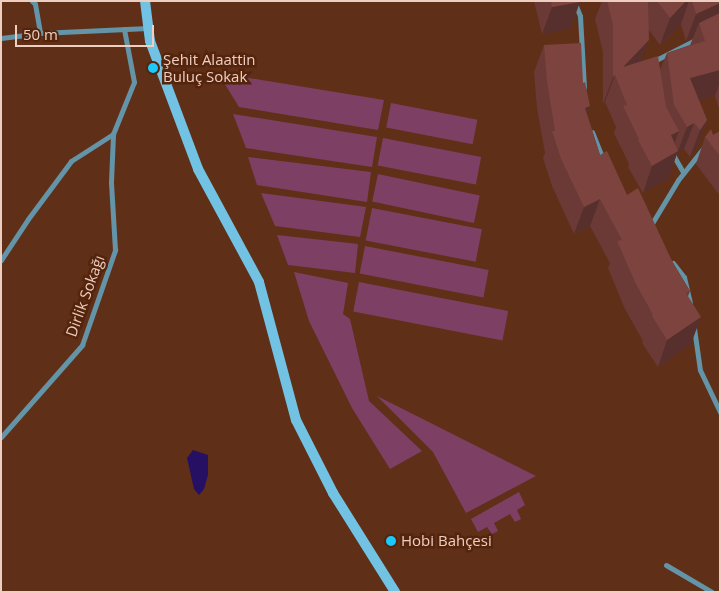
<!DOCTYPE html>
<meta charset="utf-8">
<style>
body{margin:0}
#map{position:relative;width:721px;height:593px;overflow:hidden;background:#602f17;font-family:"Open Sans",sans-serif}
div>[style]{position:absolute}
.green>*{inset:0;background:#7e3f65;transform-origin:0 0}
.water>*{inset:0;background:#251063}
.street>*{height:5px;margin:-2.5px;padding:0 2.5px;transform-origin:2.5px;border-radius:2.5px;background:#6394a7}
.secondary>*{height:10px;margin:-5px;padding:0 5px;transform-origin:5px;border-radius:5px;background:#72c3e3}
.wall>*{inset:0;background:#6b3a36}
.shaded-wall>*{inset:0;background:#572f2c}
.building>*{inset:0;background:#7c433f}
.dots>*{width:14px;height:14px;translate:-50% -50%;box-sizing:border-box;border:2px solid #54240c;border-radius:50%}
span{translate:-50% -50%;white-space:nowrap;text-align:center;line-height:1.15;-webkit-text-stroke:5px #54240c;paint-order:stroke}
.poi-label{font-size:15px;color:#edcec1}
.left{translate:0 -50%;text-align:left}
.street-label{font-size:15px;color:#edcec1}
.frame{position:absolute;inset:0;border:2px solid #edcec1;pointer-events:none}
.scale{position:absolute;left:15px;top:25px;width:139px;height:22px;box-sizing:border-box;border:2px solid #edcec1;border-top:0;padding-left:6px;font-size:15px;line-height:18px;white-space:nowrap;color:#edcec1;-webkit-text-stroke:4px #54240c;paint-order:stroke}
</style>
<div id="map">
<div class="green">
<div style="clip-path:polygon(218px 73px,384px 100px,378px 130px,239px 107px)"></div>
<div style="left:391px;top:103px;width:88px;height:25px;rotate:11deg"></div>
<div style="clip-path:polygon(233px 114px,377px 137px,372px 167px,246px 148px)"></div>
<div style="left:383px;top:138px;width:100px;height:28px;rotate:11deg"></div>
<div style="clip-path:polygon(248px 157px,371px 172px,367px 202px,257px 185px)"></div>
<div style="left:378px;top:174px;width:104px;height:28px;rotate:12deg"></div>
<div style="clip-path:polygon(261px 193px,366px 207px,360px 237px,275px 226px)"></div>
<div style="left:372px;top:208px;width:112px;height:33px;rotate:11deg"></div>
<div style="clip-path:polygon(277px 235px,358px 244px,355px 273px,288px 265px)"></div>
<div style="left:365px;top:246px;width:126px;height:28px;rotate:11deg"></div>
<div style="clip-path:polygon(294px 272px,348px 283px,343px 314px,350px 319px,369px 401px,422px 451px,390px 469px,352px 408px,309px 321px)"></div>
<div style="left:359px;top:282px;width:152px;height:30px;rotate:11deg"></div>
<div style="clip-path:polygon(377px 396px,536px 476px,466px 513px,433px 452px)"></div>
<div style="clip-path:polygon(519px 492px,525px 505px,517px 510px,521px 519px,515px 522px,510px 514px,494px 523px,498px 531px,492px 534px,487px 527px,478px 532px,471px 519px)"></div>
</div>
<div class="water">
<div style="clip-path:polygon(193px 450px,208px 455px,208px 475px,204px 489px,199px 495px,194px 489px,187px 458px)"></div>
</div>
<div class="street">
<div style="left:32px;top:1px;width:4px;rotate:45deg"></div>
<div style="left:35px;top:4px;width:29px;rotate:80deg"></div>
<div style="left:574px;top:1px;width:16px;rotate:68deg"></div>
<div style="left:580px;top:16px;width:71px;rotate:86.8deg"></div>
<div style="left:1px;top:38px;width:39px;rotate:-7deg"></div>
<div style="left:40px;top:33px;width:108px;rotate:-2.7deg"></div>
<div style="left:654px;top:61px;width:48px;rotate:-27.1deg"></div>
<div style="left:592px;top:132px;width:29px;rotate:68deg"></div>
<div style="left:672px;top:153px;width:22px;rotate:60deg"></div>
<div style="left:651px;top:225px;width:52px;rotate:-59deg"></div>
<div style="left:678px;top:180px;width:43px;rotate:-51.5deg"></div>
<div style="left:1px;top:260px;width:49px;rotate:-56.6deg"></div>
<div style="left:28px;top:219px;width:72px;rotate:-53.4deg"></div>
<div style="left:71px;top:161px;width:50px;rotate:-32.7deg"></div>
<div style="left:113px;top:134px;width:56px;rotate:-68deg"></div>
<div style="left:134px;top:82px;width:54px;rotate:-100.7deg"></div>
<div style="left:673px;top:263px;width:18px;rotate:52deg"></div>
<div style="left:684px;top:277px;width:26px;rotate:77deg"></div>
<div style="left:694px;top:328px;width:42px;rotate:81.9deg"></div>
<div style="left:700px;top:370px;width:47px;rotate:64.5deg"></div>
<div style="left:1px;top:437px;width:123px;rotate:-48.6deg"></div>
<div style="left:82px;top:345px;width:101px;rotate:-70.8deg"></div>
<div style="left:115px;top:250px;width:68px;rotate:-93.4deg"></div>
<div style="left:111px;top:182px;width:48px;rotate:-87.6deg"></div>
<div style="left:666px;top:565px;width:53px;rotate:30.4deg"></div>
</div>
<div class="secondary">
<div style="left:145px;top:1px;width:40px;rotate:82.9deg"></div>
<div style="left:150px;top:41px;width:137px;rotate:69.4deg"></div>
<div style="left:198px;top:169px;width:128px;rotate:61.6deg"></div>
<div style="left:259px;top:282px;width:143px;rotate:75deg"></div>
<div style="left:296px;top:420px;width:82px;rotate:63.1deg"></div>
<div style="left:333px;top:493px;width:117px;rotate:57.9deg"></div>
</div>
<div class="wall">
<div style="clip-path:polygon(534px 1px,580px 1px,570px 29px,542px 34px)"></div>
<div style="clip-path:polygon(evenodd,602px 1px,720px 1px,720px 112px,715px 96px,699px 100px,707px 120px,697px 147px,690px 157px,684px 149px,677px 153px,669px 178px,643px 193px,628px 167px,629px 164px,614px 133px,616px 127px,605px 102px,603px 104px,603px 52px,595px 19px,602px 1px,681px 24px,686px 41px,693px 38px,690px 45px,667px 53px,660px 70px,641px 61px,649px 30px,660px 45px,681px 24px)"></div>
<div style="clip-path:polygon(544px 45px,583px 83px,587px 114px,600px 155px,672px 261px,690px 291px,688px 296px,691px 344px,658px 367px,642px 343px,643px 341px,625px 309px,608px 268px,610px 263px,590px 226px,574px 234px,552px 186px,543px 158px,545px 153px,537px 108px,534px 72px)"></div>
<div style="clip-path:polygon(720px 131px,720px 196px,696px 164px,705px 137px,713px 135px)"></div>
</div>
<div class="shaded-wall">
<div style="clip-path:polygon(686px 1px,689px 1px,681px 24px,660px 45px,670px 18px)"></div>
<div style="clip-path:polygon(580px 2px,570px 29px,542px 34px,552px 7px)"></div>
<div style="clip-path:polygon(720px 3px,720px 22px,699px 23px,693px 38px,686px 41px,696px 14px)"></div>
<div style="clip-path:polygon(649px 40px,639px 67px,623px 67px)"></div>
<div style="clip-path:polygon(720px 70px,720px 82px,715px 96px,681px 104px,690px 78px)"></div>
<div style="clip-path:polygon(615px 75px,605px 102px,603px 104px,613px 77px)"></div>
<div style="clip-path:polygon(590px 106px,580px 133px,585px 108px)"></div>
<div style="clip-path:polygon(707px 120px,697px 147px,690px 157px,700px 130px)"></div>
<div style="clip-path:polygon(694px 123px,684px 149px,677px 153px,669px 178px,643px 193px,652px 166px,671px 135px,679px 131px,670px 156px,678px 151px,687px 127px)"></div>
<div style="clip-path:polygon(600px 199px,590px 226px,574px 234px,584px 207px)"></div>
<div style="clip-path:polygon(701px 317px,691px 344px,658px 367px,667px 340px)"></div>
</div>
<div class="building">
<div style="clip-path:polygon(551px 1px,580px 1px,580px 2px,552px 7px)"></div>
<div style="clip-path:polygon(607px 1px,648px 1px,649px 40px,623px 67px,658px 56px,666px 107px,679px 131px,671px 135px,678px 151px,652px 166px,638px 140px,639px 139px,623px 106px,627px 105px,615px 75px,613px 77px,613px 25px)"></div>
<div style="clip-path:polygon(657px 1px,686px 1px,670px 18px)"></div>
<div style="clip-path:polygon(692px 1px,720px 1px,720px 3px,696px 14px)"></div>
<div style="clip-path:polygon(720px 13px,720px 70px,690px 78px,707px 120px,700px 130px,694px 123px,687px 127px,674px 105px,667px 53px,705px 41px,699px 23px)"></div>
<div style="clip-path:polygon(581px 43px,583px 83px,585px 82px,590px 106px,585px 108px,600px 155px,607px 151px,627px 195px,638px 188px,672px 261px,690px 291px,686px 293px,701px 317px,667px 340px,652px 316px,653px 315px,635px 282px,617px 241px,622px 240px,600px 199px,584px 207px,561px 159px,552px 131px,555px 131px,547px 81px,544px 45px)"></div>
<div style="clip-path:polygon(711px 129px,713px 135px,720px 131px,720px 156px,705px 137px)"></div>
</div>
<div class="dots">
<div style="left:153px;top:68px;background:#1acafc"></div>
<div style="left:391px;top:541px;background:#1acafc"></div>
</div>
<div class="poi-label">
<span class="left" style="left:163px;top:68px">Şehit Alaattin<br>Buluç Sokak</span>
<span class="left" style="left:401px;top:541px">Hobi Bahçesi</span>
</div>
<div class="street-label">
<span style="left:85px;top:296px;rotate:-70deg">Dirlik Sokağı</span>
</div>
<div class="frame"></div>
<div class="scale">50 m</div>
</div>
